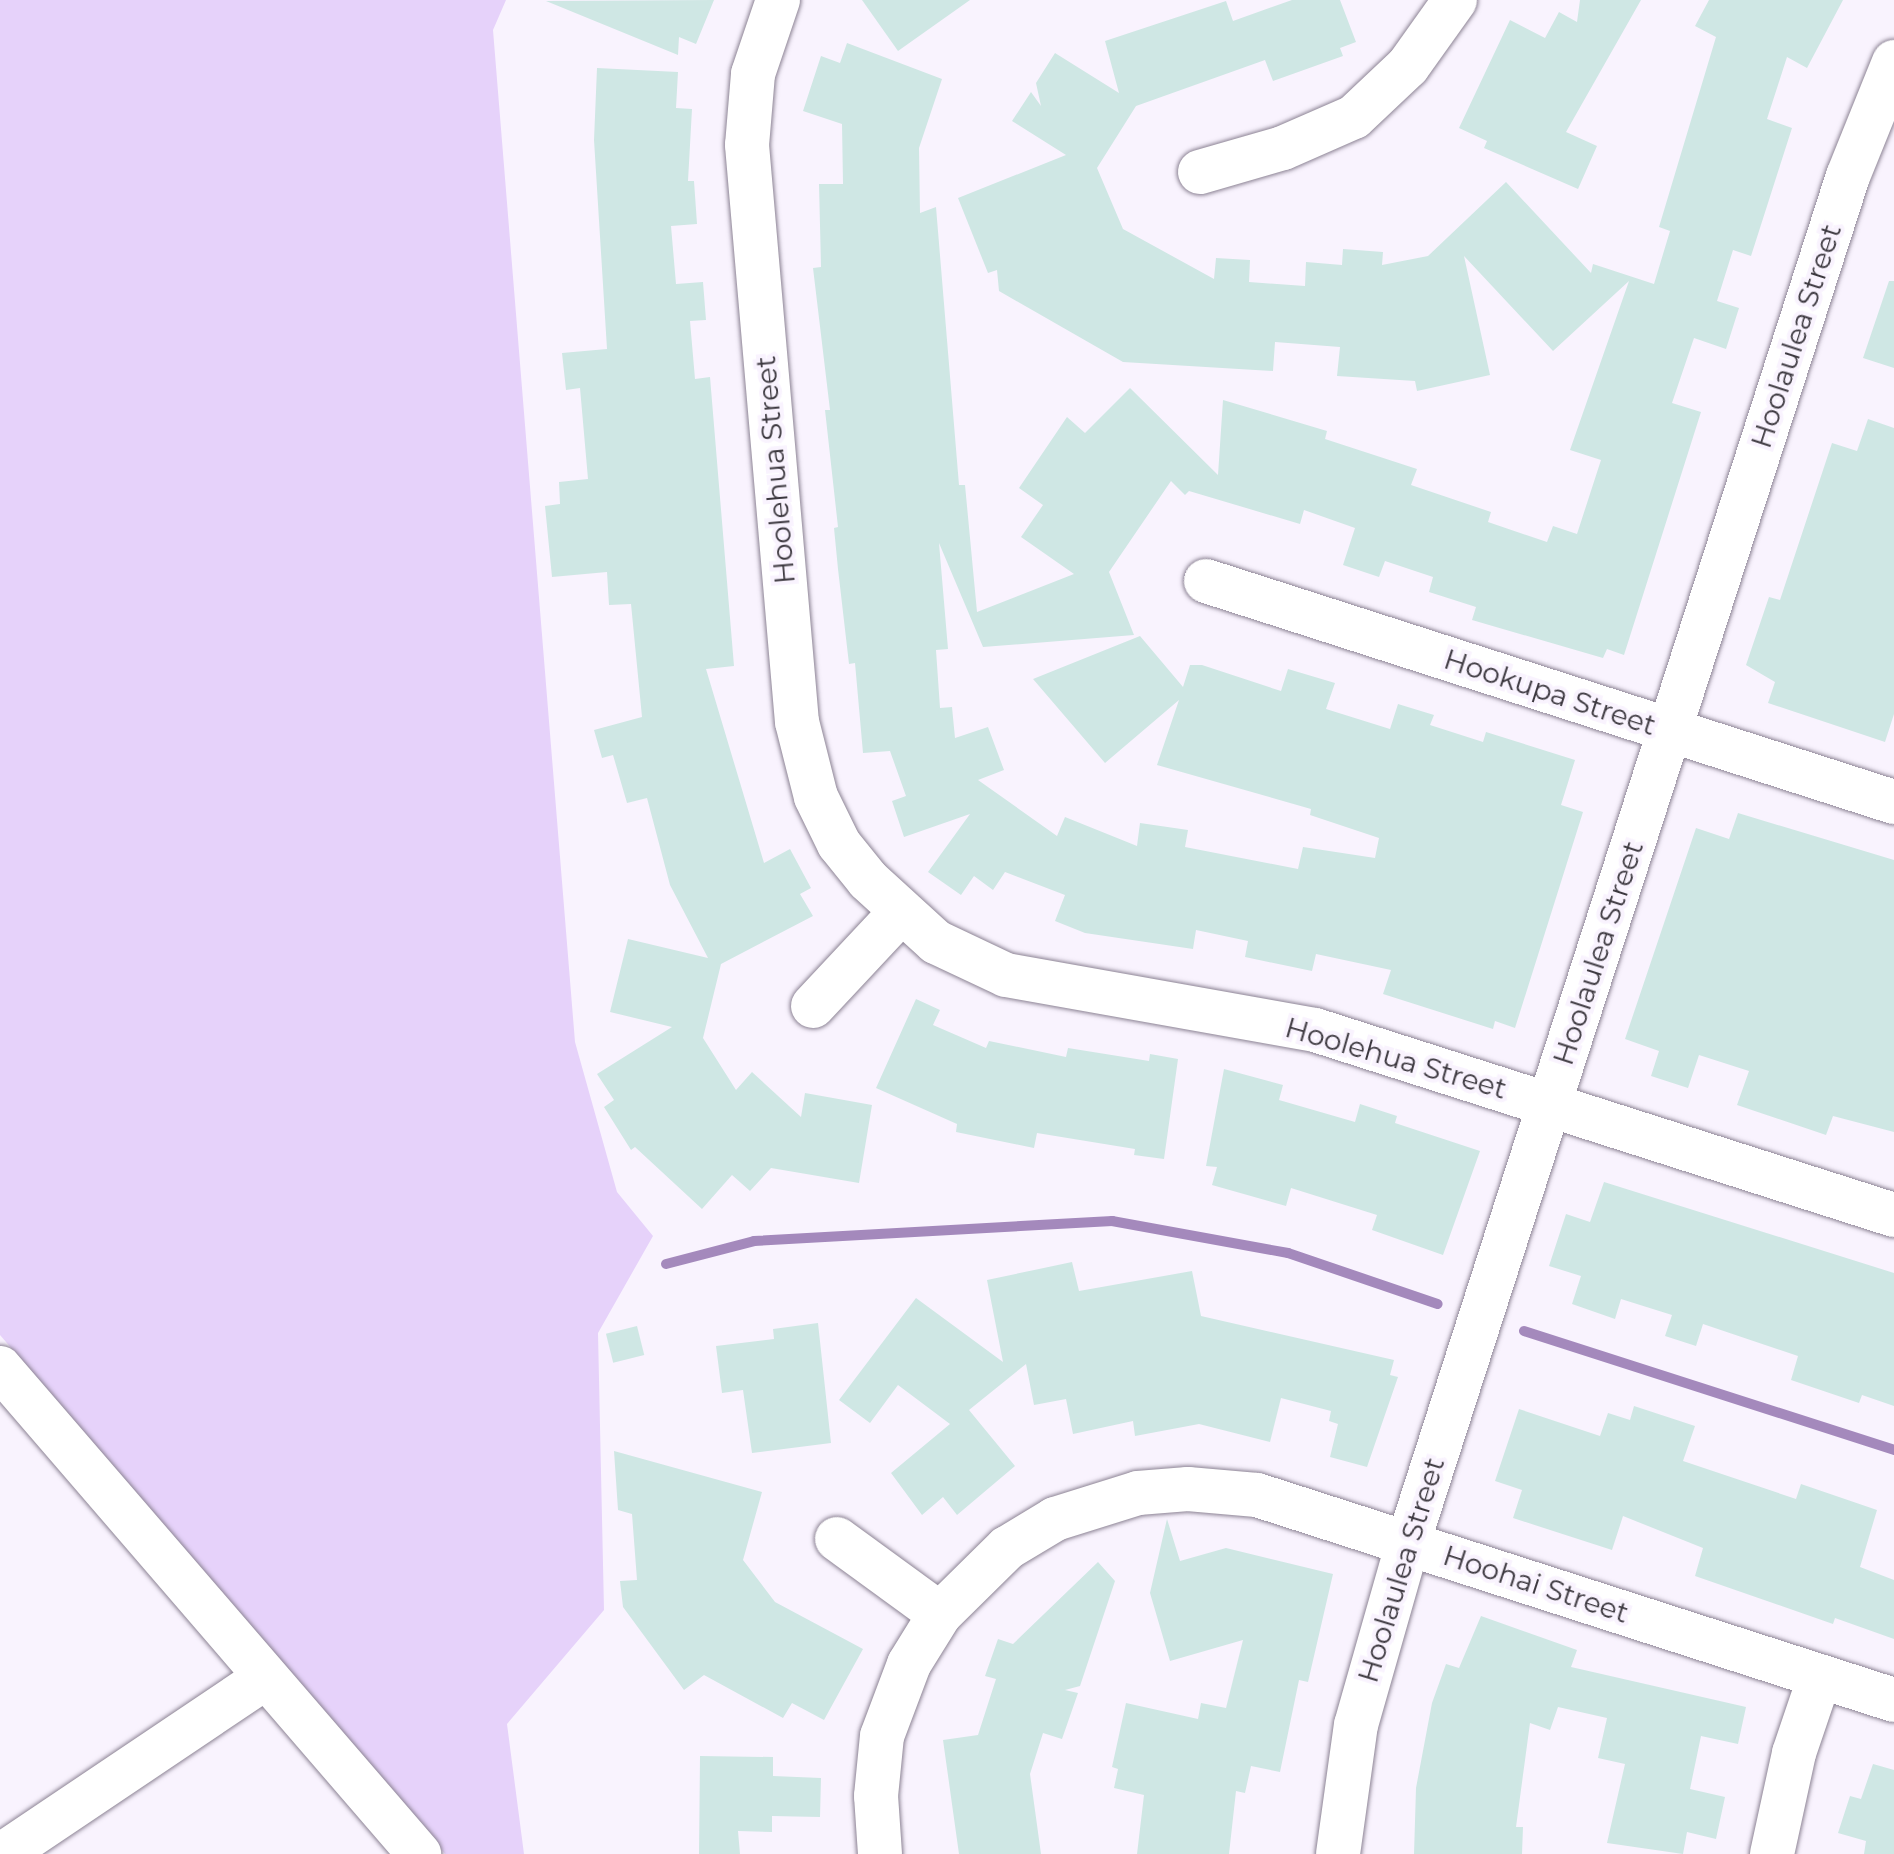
<!DOCTYPE html>
<style>
body{margin:0}
#map{position:relative;width:1894px;height:1854px;overflow:hidden;background:#f9f3fe;font-family:Montserrat,sans-serif}
div>[style]{position:absolute}
.green>*{inset:0;background:#e6d2fa}
.stream>*{height:10px;margin:-5px;padding:0 5px;transform-origin:5px;border-radius:5px;background:#a489bc}
.building>*{inset:0;background:#cfe7e4;transform-origin:0 0}
.roads{filter:drop-shadow(0 0 2px #8c8394) drop-shadow(0 0 2px #8c8394)}
.minor>*{height:44px;margin:-22px;padding:0 22px;transform-origin:22px;border-radius:22px;background:#fff}
span{translate:-50% -50%;white-space:nowrap;text-align:center;line-height:1.15;-webkit-text-stroke:8px #f9f3fe;paint-order:stroke}
.street-label{font-size:28px;color:#3b373e}
</style>
<div id="map">
<div class="green">
<div style="clip-path:polygon(0 0,506px 0,493px 30px,575px 1042px,617px 1192px,653px 1236px,598px 1333px,604px 1610px,507px 1724px,524px 1854px,445px 1854px,0 1335px)"></div>
</div>
<div class="stream">
<div style="left:666px;top:1264px;width:91px;rotate:-14.6deg"></div>
<div style="left:754px;top:1241px;width:359px;rotate:-3.2deg"></div>
<div style="left:1112px;top:1221px;width:179px;rotate:10.3deg"></div>
<div style="left:1288px;top:1253px;width:158px;rotate:18.8deg"></div>
<div style="left:1524px;top:1331px;width:389px;rotate:17.8deg"></div>
</div>
<div class="building">
<div style="clip-path:polygon(714px 0,696px 44px,679px 37px,678px 55px,546px 1px)"></div>
<div style="clip-path:polygon(862px 0,970px 0,898px 51px)"></div>
<div style="clip-path:polygon(1292px 0,1340px 0,1356px 42px,1340px 48px,1343px 56px,1273px 81px,1265px 60px,1136px 106px,1097px 168px,1123px 229px,1214px 279px,1216px 258px,1250px 260px,1249px 282px,1305px 286px,1306px 262px,1342px 265px,1343px 249px,1383px 252px,1382px 265px,1428px 256px,1506px 182px,1591px 273px,1593px 264px,1654px 284px,1670px 231px,1659px 227px,1716px 37px,1695px 26px,1709px 0,1843px 0,1807px 68px,1787px 57px,1767px 119px,1792px 128px,1751px 256px,1733px 250px,1717px 301px,1739px 308px,1726px 349px,1694px 338px,1672px 403px,1701px 412px,1624px 655px,1607px 649px,1603px 658px,1472px 620px,1476px 607px,1429px 592px,1433px 577px,1385px 561px,1379px 577px,1343px 565px,1355px 528px,1304px 510px,1300px 524px,1189px 491px,1185px 495px,1171px 481px,1109px 572px,1134px 635px,983px 647px,939px 543px,948px 649px,936px 650px,940px 708px,952px 707px,955px 738px,988px 727px,1004px 770px,978px 780px,1057px 836px,1065px 817px,1137px 846px,1140px 823px,1188px 830px,1185px 847px,1298px 869px,1303px 847px,1375px 858px,1379px 838px,1310px 815px,1311px 809px,1157px 765px,1179px 700px,1105px 763px,1033px 679px,1140px 636px,1183px 687px,1190px 665px,1202px 665px,1281px 691px,1288px 669px,1335px 683px,1326px 709px,1390px 729px,1398px 704px,1434px 715px,1430px 725px,1483px 742px,1486px 732px,1575px 760px,1561px 805px,1583px 812px,1515px 1028px,1495px 1021px,1493px 1029px,1383px 994px,1391px 970px,1316px 954px,1312px 971px,1245px 957px,1248px 941px,1196px 930px,1193px 949px,1085px 933px,1055px 921px,1065px 895px,1005px 872px,993px 890px,974px 876px,961px 895px,928px 872px,970px 814px,904px 837px,892px 801px,906px 796px,890px 751px,863px 753px,855px 663px,849px 664px,838px 569px,834px 528px,838px 527px,825px 410px,830px 410px,813px 268px,821px 267px,819px 184px,843px 184px,842px 124px,803px 111px,821px 56px,840px 63px,847px 43px,942px 79px,919px 148px,920px 213px,936px 207px,959px 485px,965px 485px,977px 612px,1074px 574px,1021px 537px,1043px 505px,1019px 488px,1067px 417px,1085px 433px,1130px 388px,1218px 475px,1223px 400px,1327px 431px,1325px 439px,1417px 469px,1411px 485px,1491px 512px,1488px 522px,1547px 542px,1553px 526px,1577px 534px,1601px 460px,1570px 450px,1629px 281px,1553px 351px,1464px 256px,1490px 375px,1417px 391px,1415px 381px,1337px 376px,1340px 347px,1275px 342px,1273px 371px,1123px 362px,999px 291px,997px 270px,988px 273px,958px 198px,1066px 155px,1012px 121px,1031px 92px,1041px 106px,1036px 83px,1055px 53px,1119px 93px,1105px 41px,1226px 1px,1233px 21px)"></div>
<div style="clip-path:polygon(1580px 0,1641px 0,1566px 132px,1597px 146px,1578px 189px,1484px 148px,1487px 141px,1459px 128px,1510px 20px,1545px 38px,1559px 12px,1577px 22px)"></div>
<div style="clip-path:polygon(597px 68px,678px 72px,676px 108px,692px 109px,688px 181px,694px 181px,697px 224px,671px 226px,676px 284px,703px 282px,706px 320px,690px 321px,695px 379px,710px 377px,734px 666px,706px 669px,764px 863px,790px 849px,811px 888px,800px 894px,813px 916px,721px 964px,703px 1038px,736px 1090px,752px 1072px,801px 1117px,805px 1093px,872px 1105px,859px 1183px,771px 1168px,750px 1191px,732px 1175px,702px 1209px,635px 1147px,631px 1150px,604px 1107px,614px 1100px,597px 1074px,672px 1027px,610px 1012px,628px 939px,708px 958px,670px 885px,647px 798px,627px 803px,613px 755px,602px 758px,594px 730px,642px 717px,631px 604px,609px 605px,607px 572px,552px 577px,545px 506px,560px 504px,559px 482px,588px 479px,580px 388px,566px 390px,562px 353px,607px 349px,594px 140px)"></div>
<div style="clip-path:polygon(1889px 281px,1894px 281px,1894px 368px,1863px 358px)"></div>
<div style="clip-path:polygon(1868px 419px,1894px 428px,1894px 714px,1885px 742px,1768px 703px,1775px 682px,1746px 665px,1769px 597px,1780px 600px,1832px 443px,1857px 451px)"></div>
<div style="clip-path:polygon(1738px 813px,1894px 860px,1894px 1132px,1833px 1116px,1826px 1135px,1737px 1105px,1749px 1071px,1699px 1055px,1688px 1088px,1651px 1076px,1659px 1051px,1625px 1039px,1696px 828px,1729px 839px)"></div>
<div style="clip-path:polygon(916px 999px,940px 1010px,933px 1025px,986px 1048px,989px 1041px,1066px 1057px,1068px 1048px,1149px 1061px,1150px 1054px,1178px 1059px,1164px 1159px,1134px 1155px,1135px 1149px,1037px 1133px,1034px 1148px,956px 1132px,957px 1124px,876px 1088px)"></div>
<div style="clip-path:polygon(1224px 1069px,1283px 1085px,1279px 1100px,1355px 1122px,1360px 1104px,1397px 1116px,1395px 1123px,1480px 1151px,1443px 1255px,1372px 1230px,1377px 1215px,1291px 1188px,1286px 1206px,1212px 1185px,1217px 1167px,1206px 1166px)"></div>
<div style="clip-path:polygon(1604px 1182px,1894px 1273px,1894px 1406px,1862px 1395px,1859px 1403px,1791px 1380px,1798px 1356px,1703px 1324px,1696px 1346px,1665px 1336px,1672px 1315px,1621px 1299px,1615px 1319px,1572px 1304px,1581px 1276px,1549px 1266px,1566px 1214px,1590px 1222px)"></div>
<div style="clip-path:polygon(1072px 1262px,1079px 1291px,1192px 1271px,1201px 1316px,1394px 1360px,1390px 1375px,1398px 1377px,1367px 1467px,1330px 1457px,1338px 1424px,1329px 1421px,1331px 1411px,1281px 1398px,1270px 1442px,1199px 1424px,1135px 1436px,1133px 1421px,1073px 1434px,1066px 1399px,1034px 1405px,1026px 1364px,969px 1410px,1015px 1466px,957px 1515px,943px 1497px,922px 1515px,891px 1473px,950px 1424px,898px 1385px,870px 1423px,839px 1400px,916px 1298px,1003px 1362px,987px 1280px)"></div>
<div style="clip-path:polygon(818px 1323px,831px 1443px,752px 1453px,743px 1390px,722px 1393px,716px 1346px,774px 1339px,773px 1329px)"></div>
<div style="left:637px;top:1326px;width:30px;height:32px;rotate:76deg"></div>
<div style="clip-path:polygon(1634px 1406px,1695px 1426px,1683px 1461px,1796px 1499px,1801px 1484px,1877px 1510px,1860px 1567px,1894px 1580px,1894px 1639px,1835px 1618px,1833px 1624px,1695px 1576px,1703px 1548px,1623px 1516px,1612px 1550px,1513px 1518px,1522px 1490px,1495px 1481px,1519px 1409px,1600px 1436px,1608px 1413px,1630px 1420px)"></div>
<div style="clip-path:polygon(614px 1451px,762px 1492px,743px 1560px,775px 1602px,863px 1649px,824px 1720px,792px 1703px,783px 1718px,704px 1675px,684px 1690px,623px 1607px,620px 1581px,637px 1580px,632px 1514px,618px 1510px)"></div>
<div style="clip-path:polygon(1167px 1519px,1180px 1561px,1226px 1548px,1333px 1574px,1308px 1682px,1299px 1680px,1280px 1772px,1251px 1766px,1245px 1793px,1236px 1791px,1229px 1854px,1137px 1854px,1144px 1795px,1114px 1788px,1118px 1769px,1112px 1767px,1126px 1703px,1198px 1719px,1201px 1703px,1226px 1708px,1243px 1640px,1170px 1661px,1150px 1593px)"></div>
<div style="clip-path:polygon(1098px 1562px,1115px 1581px,1080px 1686px,1065px 1690px,1078px 1693px,1062px 1739px,1043px 1733px,1030px 1774px,1041px 1854px,959px 1854px,943px 1740px,978px 1735px,996px 1679px,985px 1676px,998px 1639px,1013px 1644px)"></div>
<div style="clip-path:polygon(1481px 1616px,1577px 1650px,1571px 1667px,1746px 1707px,1738px 1744px,1701px 1736px,1690px 1789px,1725px 1797px,1716px 1839px,1687px 1832px,1683px 1854px,1607px 1843px,1625px 1764px,1598px 1758px,1607px 1718px,1558px 1707px,1550px 1730px,1530px 1723px,1516px 1827px,1523px 1827px,1522px 1854px,1414px 1854px,1416px 1788px,1432px 1703px,1446px 1664px,1459px 1668px)"></div>
<div style="clip-path:polygon(700px 1756px,773px 1757px,773px 1776px,821px 1778px,820px 1817px,772px 1816px,772px 1832px,738px 1831px,740px 1854px,699px 1854px)"></div>
<div style="clip-path:polygon(1873px 1764px,1894px 1770px,1894px 1854px,1864px 1854px,1866px 1841px,1838px 1833px,1850px 1796px,1861px 1799px)"></div>
</div>
<div class="roads">
<div class="minor">
<div style="left:778px;top:0;width:78px;rotate:108.7deg"></div>
<div style="left:753px;top:74px;width:71px;rotate:94.8deg"></div>
<div style="left:747px;top:145px;width:579px;rotate:85.05deg"></div>
<div style="left:797px;top:722px;width:77px;rotate:75.8deg"></div>
<div style="left:816px;top:797px;width:52px;rotate:63.9deg"></div>
<div style="left:839px;top:844px;width:46px;rotate:51.1deg"></div>
<div style="left:868px;top:880px;width:92px;rotate:42.4deg"></div>
<div style="left:936px;top:942px;width:77px;rotate:25.2deg"></div>
<div style="left:1006px;top:975px;width:314px;rotate:10.1deg"></div>
<div style="left:1315px;top:1030px;width:608px;rotate:17.72deg"></div>
<div style="left:1200px;top:172px;width:86px;rotate:-16.1deg"></div>
<div style="left:1283px;top:148px;width:77px;rotate:-23.6deg"></div>
<div style="left:1354px;top:117px;width:74px;rotate:-43.4deg"></div>
<div style="left:1408px;top:66px;width:81px;rotate:-54.5deg"></div>
<div style="left:1206px;top:581px;width:723px;rotate:17.81deg"></div>
<div style="left:813px;top:1006px;width:129px;rotate:-46.9deg"></div>
<div style="left:0;top:1368px;width:642px;rotate:49.23deg"></div>
<div style="left:837px;top:1539px;width:127px;rotate:36.1deg"></div>
<div style="left:3px;top:1854px;width:316px;rotate:-33.9deg"></div>
<div style="left:880px;top:1854px;width:58px;rotate:-93.9deg"></div>
<div style="left:876px;top:1796px;width:60px;rotate:-84.3deg"></div>
<div style="left:882px;top:1736px;width:77px;rotate:-69.4deg"></div>
<div style="left:909px;top:1664px;width:59px;rotate:-58.2deg"></div>
<div style="left:940px;top:1614px;width:94px;rotate:-44.6deg"></div>
<div style="left:1007px;top:1548px;width:56px;rotate:-31.1deg"></div>
<div style="left:1055px;top:1519px;width:87px;rotate:-17.4deg"></div>
<div style="left:1138px;top:1493px;width:50px;rotate:-4.6deg"></div>
<div style="left:1188px;top:1489px;width:69px;rotate:5deg"></div>
<div style="left:1257px;top:1495px;width:669px;rotate:17.84deg"></div>
<div style="left:1338px;top:1854px;width:130px;rotate:-82.1deg"></div>
<div style="left:1356px;top:1725px;width:189px;rotate:-74.1deg"></div>
<div style="left:1408px;top:1543px;width:1436px;rotate:-72.16deg"></div>
<div style="left:1848px;top:176px;width:123px;rotate:-68deg"></div>
<div style="left:1772px;top:1854px;width:103px;rotate:-77.7deg"></div>
<div style="left:1794px;top:1753px;width:81px;rotate:-71.3deg"></div>
</div>
</div>
<div class="street-label">
<span style="left:1796px;top:336px;rotate:-72deg">Hoolaulea Street</span>
<span style="left:775px;top:470px;rotate:-95deg">Hoolehua Street</span>
<span style="left:1550px;top:692px;rotate:18deg">Hookupa Street</span>
<span style="left:1598px;top:953px;rotate:-72deg">Hoolaulea Street</span>
<span style="left:1396px;top:1058px;rotate:16deg">Hoolehua Street</span>
<span style="left:1401px;top:1570px;rotate:-73deg">Hoolaulea Street</span>
<span style="left:1536px;top:1584px;rotate:18deg">Hoohai Street</span>
</div>
</div>
